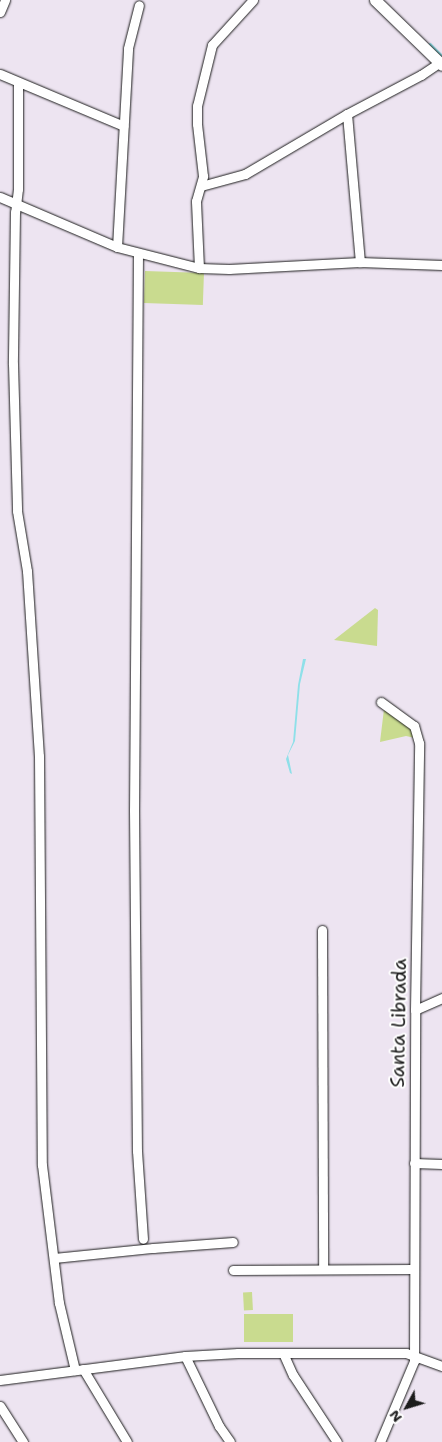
<!DOCTYPE html>
<style>
body{margin:0}
#map{position:relative;width:442px;height:1442px;overflow:hidden;background:#ede4f1;font-family:"Shantell Sans",sans-serif}
div>[style]{position:absolute}
.green>*{inset:0;background:#c9db8f;transform-origin:0 0}
.water>*{inset:0;background:#8fe0e9}
.stream>*{height:2.5px;margin:-1.25px;padding:0 1.25px;transform-origin:1.25px;border-radius:1.25px;background:#8fe0e9}
.roads{filter:drop-shadow(0 0 1px #1c1c1c) drop-shadow(0 0 1px #1c1c1c)}
.minor>*{height:9px;margin:-4.5px;padding:0 4.5px;transform-origin:4.5px;border-radius:4.5px;background:#fff}
.tertiary>*{height:11px;margin:-5.5px;padding:0 5.5px;transform-origin:5.5px;border-radius:5.5px;background:#fff}
span{translate:-50% -50%;white-space:nowrap;text-align:center;line-height:1.15;-webkit-text-stroke:4px #fff;paint-order:stroke}
.street-label{font-size:19px;color:#1c1c1c}
.north{position:absolute;left:382px;top:1382px;width:50px;height:50px;-webkit-text-stroke:4px #fff;paint-order:stroke;rotate:231deg;font-size:14px;font-weight:700;line-height:20px;text-align:center;color:#1c1c1c}
.north::after{content:'';display:block;margin:auto;width:18px;height:22px;background:#1c1c1c;clip-path:polygon(50% 0,100% 100%,50% 72%,0 100%)}
</style>
<div id="map">
<div class="green">
<div style="left:145px;top:271px;width:59px;height:32px;rotate:2deg"></div>
<div style="clip-path:polygon(375px 608px,378px 610px,377px 646px,334px 640px)"></div>
<div style="clip-path:polygon(384px 709px,410px 727px,415px 738px,406px 736px,380px 742px)"></div>
<div style="left:252px;top:1292px;width:18px;height:9px;rotate:87deg"></div>
<div style="left:244px;top:1314px;width:49px;height:28px"></div>
</div>
<div class="water">
<div style="clip-path:polygon(303px 659px,306px 659px,300px 684px,295px 741px,288px 755px,292px 774px,290px 773px,286px 759px,293px 742px,298px 685px)"></div>
</div>
<div class="stream">
<div style="left:430px;top:44px;width:17px;rotate:45deg"></div>
</div>
<div class="roads">
<div class="minor">
<div style="left:0;top:12px;width:13px;rotate:-67deg"></div>
<div style="left:0;top:74px;width:134px;rotate:22.8deg"></div>
<div style="left:18px;top:83px;width:106px;rotate:90deg"></div>
<div style="left:18px;top:189px;width:23px;rotate:97deg"></div>
<div style="left:15px;top:212px;width:152px;rotate:90.8deg"></div>
<div style="left:13px;top:364px;width:147px;rotate:88.4deg"></div>
<div style="left:17px;top:511px;width:61px;rotate:80.5deg"></div>
<div style="left:27px;top:571px;width:185px;rotate:86.3deg"></div>
<div style="left:39px;top:756px;width:409px;rotate:89.6deg"></div>
<div style="left:42px;top:1165px;width:139px;rotate:83deg"></div>
<div style="left:59px;top:1303px;width:69px;rotate:76.6deg"></div>
<div style="left:347px;top:114px;width:149px;rotate:85deg"></div>
<div style="left:201px;top:186px;width:46px;rotate:-15.3deg"></div>
<div style="left:245px;top:174px;width:118px;rotate:-30.5deg"></div>
<div style="left:347px;top:114px;width:84px;rotate:-27.8deg"></div>
<div style="left:421px;top:75px;width:23px;rotate:-34deg"></div>
<div style="left:0;top:197px;width:127px;rotate:23.1deg"></div>
<div style="left:117px;top:247px;width:85px;rotate:14.4deg"></div>
<div style="left:199px;top:268px;width:30px;rotate:2deg"></div>
<div style="left:229px;top:269px;width:131px;rotate:-3.1deg"></div>
<div style="left:360px;top:262px;width:82px;rotate:2.1deg"></div>
<div style="left:117px;top:247px;width:199px;rotate:-86.8deg"></div>
<div style="left:128px;top:48px;width:44px;rotate:-75.7deg"></div>
<div style="left:138px;top:253px;width:557px;rotate:90.41deg"></div>
<div style="left:134px;top:810px;width:341px;rotate:89.5deg"></div>
<div style="left:137px;top:1151px;width:88px;rotate:86.1deg"></div>
<div style="left:199px;top:268px;width:67px;rotate:-92.6deg"></div>
<div style="left:196px;top:201px;width:26px;rotate:-74deg"></div>
<div style="left:203px;top:176px;width:52px;rotate:-96.6deg"></div>
<div style="left:197px;top:124px;width:18px;rotate:-90deg"></div>
<div style="left:197px;top:106px;width:63px;rotate:-76.2deg"></div>
<div style="left:212px;top:45px;width:61px;rotate:-47.7deg"></div>
<div style="left:322px;top:930px;width:339px;rotate:89.8deg"></div>
<div style="left:415px;top:1010px;width:30px;rotate:-24deg"></div>
<div style="left:414px;top:1163px;width:28px;rotate:2deg"></div>
<div style="left:54px;top:1258px;width:100px;rotate:-5.8deg"></div>
<div style="left:153px;top:1248px;width:80px;rotate:-4.3deg"></div>
<div style="left:233px;top:1270px;width:181px;rotate:-0.3deg"></div>
<div style="left:283px;top:1353px;width:24px;rotate:66deg"></div>
<div style="left:293px;top:1375px;width:80px;rotate:56.7deg"></div>
<div style="left:185px;top:1356px;width:78px;rotate:64.1deg"></div>
<div style="left:219px;top:1426px;width:19px;rotate:55deg"></div>
<div style="left:83px;top:1369px;width:85px;rotate:58.9deg"></div>
<div style="left:0;top:1380px;width:187px;rotate:-7.4deg"></div>
<div style="left:185px;top:1356px;width:53px;rotate:-3.2deg"></div>
<div style="left:238px;top:1353px;width:168px"></div>
<div style="left:406px;top:1353px;width:38px;rotate:20deg"></div>
<div style="left:0;top:1406px;width:43px;rotate:57.4deg"></div>
<div style="left:380px;top:1442px;width:88px;rotate:-67.2deg"></div>
<div style="left:414px;top:1361px;width:351px;rotate:-89.8deg"></div>
<div style="left:415px;top:1010px;width:267px;rotate:-89.1deg"></div>
<div style="left:419px;top:743px;width:18px;rotate:-106deg"></div>
<div style="left:414px;top:726px;width:41px;rotate:-144deg"></div>
</div>
<div class="tertiary">
<div style="left:375px;top:0;width:93px;rotate:44.1deg"></div>
</div>
</div>
<div class="street-label">
<span style="left:399px;top:1023px;rotate:-89deg">Santa Librada</span>
</div>
<div class="north">N</div>
</div>
